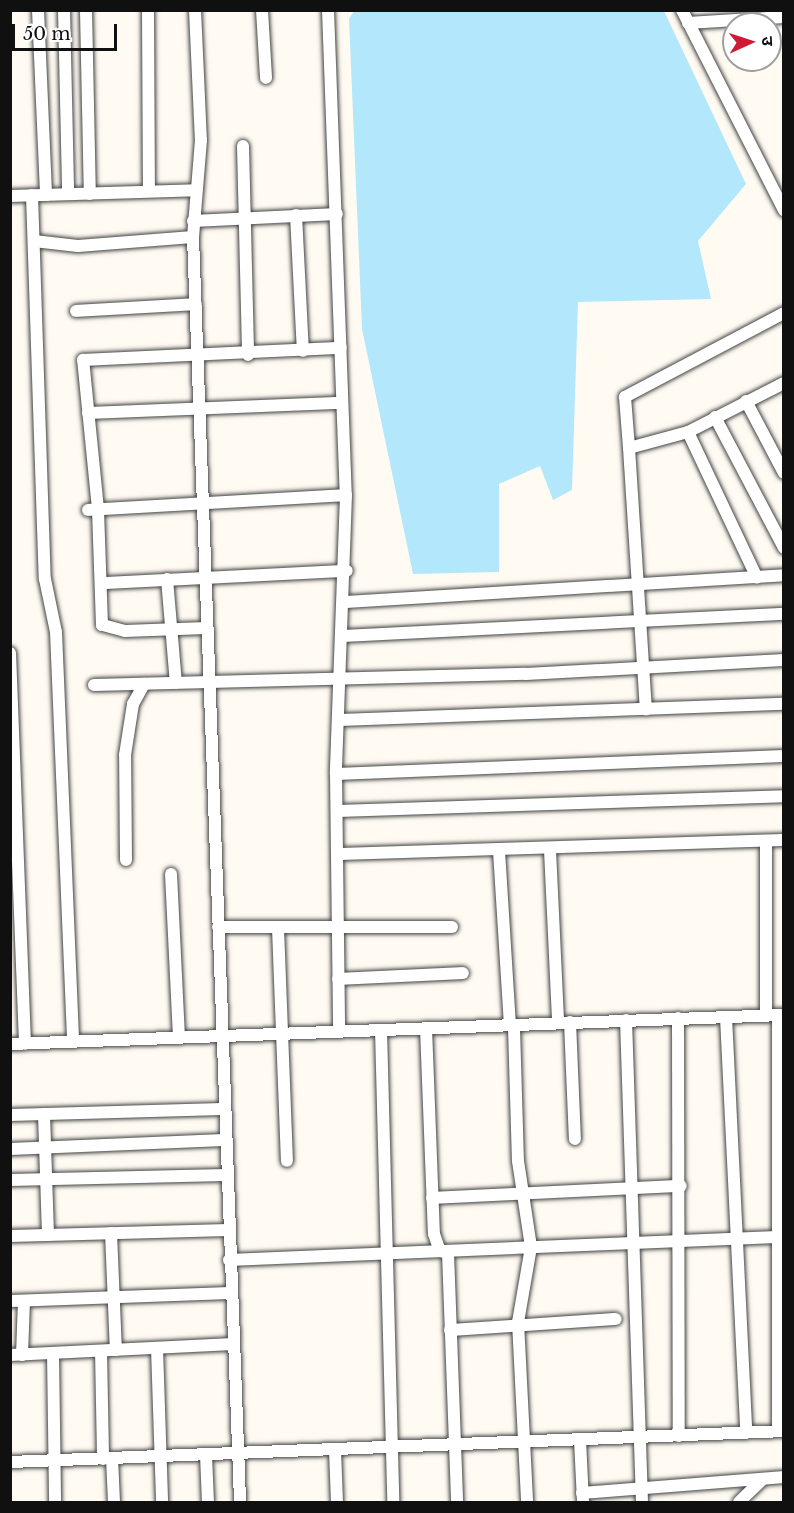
<!DOCTYPE html>
<meta charset="utf-8">
<style>
body{margin:0}
#map{position:relative;width:794px;height:1513px;overflow:hidden;background:#fffbf3;font-family:"Libre Baskerville","Noto Sans Devanagari",serif}
div>[style]{position:absolute}
.water>*{inset:0;background:#b3e7fc}
.roads{filter:drop-shadow(0 0 2px #434343) drop-shadow(0 0 2px #434343)}
.minor>*{height:12px;margin:-6px;padding:0 6px;transform-origin:6px;border-radius:6px;background:#fff}
span{translate:-50% -50%;white-space:nowrap;text-align:center;line-height:1.15;-webkit-text-stroke:6px #fff;paint-order:stroke}
.frame{position:absolute;inset:0;border:12px solid #101010;pointer-events:none}
.north{position:absolute;left:722px;top:12px;width:60px;height:60px;box-sizing:border-box;background:#fff;border:2px solid #9f9f9f;border-radius:50%;rotate:87deg;font-size:16px;font-weight:700;line-height:24px;text-align:center;color:#101010}
.north::after{content:'';display:block;margin:auto;width:21px;height:27px;background:#ce1a34;clip-path:polygon(50% 0,100% 100%,50% 72%,0 100%)}
.scale{position:absolute;left:12px;top:24px;width:105px;height:27px;box-sizing:border-box;border:3px solid #101010;border-top:0;padding-left:8px;font-size:18px;line-height:21px;white-space:nowrap;color:#101010;-webkit-text-stroke:4px #fff;paint-order:stroke}
</style>
<div id="map">
<div class="water">
<div style="clip-path:polygon(354px 11px,664px 11px,746px 184px,698px 241px,711px 299px,578px 302px,572px 490px,553px 500px,540px 466px,499px 484px,499px 572px,413px 574px,362px 329px,349px 19px)"></div>
</div>
<div class="roads">
<div class="minor">
<div style="left:38px;top:10px;width:185px;rotate:87.5deg"></div>
<div style="left:64px;top:10px;width:183px;rotate:88.7deg"></div>
<div style="left:86px;top:10px;width:184px;rotate:88.8deg"></div>
<div style="left:148px;top:10px;width:181px;rotate:89.7deg"></div>
<div style="left:195px;top:10px;width:130px;rotate:87.4deg"></div>
<div style="left:201px;top:140px;width:97px;rotate:94.7deg"></div>
<div style="left:193px;top:237px;width:1266px;rotate:87.87deg"></div>
<div style="left:262px;top:10px;width:68px;rotate:86.6deg"></div>
<div style="left:328px;top:10px;width:485px;rotate:87.9deg"></div>
<div style="left:346px;top:495px;width:279px;rotate:92.1deg"></div>
<div style="left:336px;top:774px;width:257px;rotate:89.3deg"></div>
<div style="left:682px;top:10px;width:225px;rotate:63deg"></div>
<div style="left:688px;top:23px;width:96px;rotate:-3.6deg"></div>
<div style="left:243px;top:146px;width:209px;rotate:88.6deg"></div>
<div style="left:32px;top:195px;width:384px;rotate:88.1deg"></div>
<div style="left:45px;top:579px;width:54px;rotate:78.3deg"></div>
<div style="left:56px;top:632px;width:410px;rotate:87.6deg"></div>
<div style="left:10px;top:196px;width:186px;rotate:-1.8deg"></div>
<div style="left:296px;top:215px;width:136px;rotate:87.1deg"></div>
<div style="left:193px;top:221px;width:144px;rotate:-2.8deg"></div>
<div style="left:34px;top:241px;width:44px;rotate:6.5deg"></div>
<div style="left:78px;top:246px;width:115px;rotate:-4.5deg"></div>
<div style="left:76px;top:311px;width:120px;rotate:-3.3deg"></div>
<div style="left:784px;top:313px;width:180px;rotate:152.2deg"></div>
<div style="left:625px;top:397px;width:51px;rotate:85.5deg"></div>
<div style="left:629px;top:448px;width:61px;rotate:-15.2deg"></div>
<div style="left:688px;top:432px;width:108px;rotate:-27deg"></div>
<div style="left:746px;top:401px;width:81px;rotate:62.2deg"></div>
<div style="left:88px;top:413px;width:254px;rotate:-2.3deg"></div>
<div style="left:715px;top:417px;width:148px;rotate:62.2deg"></div>
<div style="left:688px;top:432px;width:161px;rotate:64.7deg"></div>
<div style="left:629px;top:448px;width:262px;rotate:86.3deg"></div>
<div style="left:88px;top:510px;width:258px;rotate:-3.3deg"></div>
<div style="left:167px;top:579px;width:104px;rotate:85.1deg"></div>
<div style="left:106px;top:583px;width:241px;rotate:-2.9deg"></div>
<div style="left:346px;top:602px;width:439px;rotate:-3.5deg"></div>
<div style="left:206px;top:628px;width:81px;rotate:177.9deg"></div>
<div style="left:125px;top:631px;width:24px;rotate:-165deg"></div>
<div style="left:102px;top:625px;width:116px;rotate:-92deg"></div>
<div style="left:98px;top:509px;width:150px;rotate:-95.7deg"></div>
<div style="left:83px;top:360px;width:258px;rotate:-2.7deg"></div>
<div style="left:343px;top:636px;width:442px;rotate:-2.9deg"></div>
<div style="left:10px;top:653px;width:391px;rotate:87.8deg"></div>
<div style="left:94px;top:685px;width:432px;rotate:-1.5deg"></div>
<div style="left:526px;top:674px;width:258px;rotate:-3.1deg"></div>
<div style="left:339px;top:720px;width:445px;rotate:-2.1deg"></div>
<div style="left:336px;top:774px;width:448px;rotate:-2.3deg"></div>
<div style="left:338px;top:811px;width:446px;rotate:-1.9deg"></div>
<div style="left:550px;top:850px;width:172px;rotate:87.3deg"></div>
<div style="left:499px;top:851px;width:173px;rotate:86.4deg"></div>
<div style="left:510px;top:1024px;width:6px;rotate:45deg"></div>
<div style="left:514px;top:1028px;width:133px;rotate:88.3deg"></div>
<div style="left:518px;top:1161px;width:87px;rotate:81.4deg"></div>
<div style="left:531px;top:1247px;width:76px;rotate:99.8deg"></div>
<div style="left:518px;top:1322px;width:180px;rotate:87.1deg"></div>
<div style="left:338px;top:854px;width:446px;rotate:-1.8deg"></div>
<div style="left:126px;top:860px;width:105px;rotate:-90.5deg"></div>
<div style="left:125px;top:755px;width:52px;rotate:-81.1deg"></div>
<div style="left:133px;top:704px;width:23px;rotate:-61deg"></div>
<div style="left:171px;top:874px;width:164px;rotate:87.2deg"></div>
<div style="left:218px;top:927px;width:234px"></div>
<div style="left:278px;top:928px;width:233px;rotate:87.8deg"></div>
<div style="left:338px;top:979px;width:125px;rotate:-2.7deg"></div>
<div style="left:766px;top:1015px;width:174px;rotate:-90deg"></div>
<div style="left:778px;top:1015px;width:416px;rotate:90deg"></div>
<div style="left:726px;top:1017px;width:416px;rotate:87.2deg"></div>
<div style="left:678px;top:1018px;width:418px;rotate:89.9deg"></div>
<div style="left:626px;top:1020px;width:482px;rotate:88.1deg"></div>
<div style="left:570px;top:1022px;width:117px;rotate:87.6deg"></div>
<div style="left:426px;top:1028px;width:206px;rotate:87.8deg"></div>
<div style="left:434px;top:1234px;width:18px;rotate:71deg"></div>
<div style="left:440px;top:1251px;width:8px;rotate:14deg"></div>
<div style="left:448px;top:1253px;width:249px;rotate:87.9deg"></div>
<div style="left:381px;top:1030px;width:472px;rotate:88.5deg"></div>
<div style="left:10px;top:1044px;width:775px;rotate:-2.15deg"></div>
<div style="left:44px;top:1114px;width:121px;rotate:88.1deg"></div>
<div style="left:10px;top:1115px;width:212px;rotate:-1.6deg"></div>
<div style="left:10px;top:1149px;width:214px;rotate:-2.4deg"></div>
<div style="left:10px;top:1180px;width:215px;rotate:-1.3deg"></div>
<div style="left:432px;top:1198px;width:249px;rotate:-2.8deg"></div>
<div style="left:111px;top:1233px;width:117px;rotate:87.6deg"></div>
<div style="left:10px;top:1236px;width:218px;rotate:-1.6deg"></div>
<div style="left:229px;top:1260px;width:548px;rotate:-2.4deg"></div>
<div style="left:10px;top:1301px;width:220px;rotate:-2.1deg"></div>
<div style="left:450px;top:1330px;width:166px;rotate:-3.8deg"></div>
<div style="left:157px;top:1348px;width:154px;rotate:88.1deg"></div>
<div style="left:101px;top:1351px;width:108px;rotate:88.9deg"></div>
<div style="left:53px;top:1353px;width:149px;rotate:89.2deg"></div>
<div style="left:10px;top:1355px;width:223px;rotate:-2.8deg"></div>
<div style="left:22px;top:1355px;width:54px;rotate:-87.9deg"></div>
<div style="left:580px;top:1440px;width:62px;rotate:87.2deg"></div>
<div style="left:335px;top:1450px;width:52px;rotate:87.8deg"></div>
<div style="left:206px;top:1455px;width:47px;rotate:87.6deg"></div>
<div style="left:112px;top:1458px;width:44px;rotate:87.4deg"></div>
<div style="left:10px;top:1462px;width:775px;rotate:-2.29deg"></div>
<div style="left:582px;top:1493px;width:203px;rotate:-4.5deg"></div>
<div style="left:739px;top:1502px;width:33px;rotate:-44deg"></div>
</div>
</div>
<div class="frame"></div>
<div class="north">उ</div>
<div class="scale">50 m</div>
</div>
